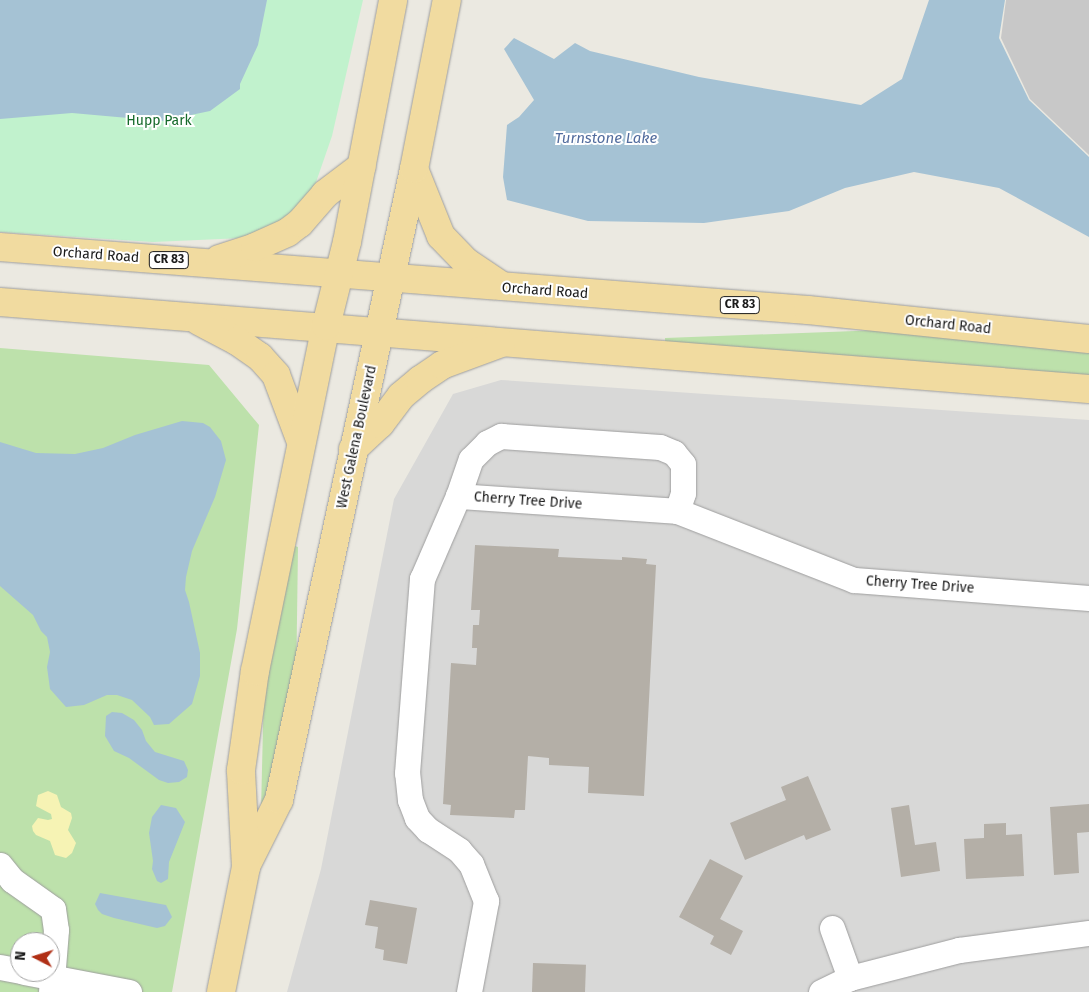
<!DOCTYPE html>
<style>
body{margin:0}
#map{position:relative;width:1089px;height:992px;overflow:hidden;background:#ebe9e1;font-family:"Fira Sans",sans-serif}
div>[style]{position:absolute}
.residential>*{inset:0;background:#d8d8d7}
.religious>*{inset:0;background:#c8c8c8}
.grass>*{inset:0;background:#bde1ab}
.sand>*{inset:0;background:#f6f3b4}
.park>*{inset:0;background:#c1f2cd}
.water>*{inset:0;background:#a5c2d4}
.building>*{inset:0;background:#b4afa7;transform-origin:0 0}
.roads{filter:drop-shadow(0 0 1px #9e9e9e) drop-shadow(0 0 1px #9e9e9e)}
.minor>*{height:25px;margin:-12.5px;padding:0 12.5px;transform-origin:12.5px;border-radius:12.5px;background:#fff}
.major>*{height:28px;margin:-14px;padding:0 14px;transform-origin:14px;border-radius:14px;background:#f1dba0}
span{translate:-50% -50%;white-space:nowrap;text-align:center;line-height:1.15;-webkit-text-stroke:4px #fff;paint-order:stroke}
.shield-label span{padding:1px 4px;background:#fff;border:1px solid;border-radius:4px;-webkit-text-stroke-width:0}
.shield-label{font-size:12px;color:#1a1a1a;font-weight:700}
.park-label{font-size:14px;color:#166a2b}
.street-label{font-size:14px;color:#1a1a1a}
.water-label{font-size:15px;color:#526c9e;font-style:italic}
.north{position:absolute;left:10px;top:932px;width:50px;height:50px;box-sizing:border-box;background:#fff;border:1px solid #a3a3a3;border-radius:50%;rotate:275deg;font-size:14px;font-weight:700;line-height:20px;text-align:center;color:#1a1a1a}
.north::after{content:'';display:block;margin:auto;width:18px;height:22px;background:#b02f15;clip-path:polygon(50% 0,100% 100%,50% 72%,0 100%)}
</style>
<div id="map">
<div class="residential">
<div style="clip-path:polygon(501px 380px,1089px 420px,1089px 992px,287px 992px,321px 869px,394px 499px,453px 394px)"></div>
</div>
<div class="religious">
<div style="clip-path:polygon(1006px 0,1089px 0,1089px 155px,1030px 99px,1001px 38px)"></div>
</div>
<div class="grass">
<div style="clip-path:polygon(882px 330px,1089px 353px,1089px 376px,665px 342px,665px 338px)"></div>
<div style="clip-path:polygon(evenodd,0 348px,209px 365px,259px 425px,237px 629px,172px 992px,0 992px,0 348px,20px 942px,50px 942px,50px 972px,20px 972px,20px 942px)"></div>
<div style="clip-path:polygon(292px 545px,298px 547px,296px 689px,261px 811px,264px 685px)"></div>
</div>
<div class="sand">
<div style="clip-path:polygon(48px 791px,57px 795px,61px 807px,71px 813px,72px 818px,68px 830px,76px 843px,72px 853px,66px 858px,55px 855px,50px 841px,36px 835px,33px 831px,32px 826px,38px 818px,48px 820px,52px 819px,51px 814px,36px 806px,38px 795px)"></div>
</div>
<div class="park">
<div style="clip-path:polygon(0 0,363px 0,332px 136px,314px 188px,286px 221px,243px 238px,153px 242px,0 232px)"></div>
</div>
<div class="water">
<div style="clip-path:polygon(0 0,267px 0,258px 45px,240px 84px,240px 89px,210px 111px,162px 121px,72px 113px,0 119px)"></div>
<div style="clip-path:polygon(929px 0,1005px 0,999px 38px,1029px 100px,1089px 157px,1089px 237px,999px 188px,914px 172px,845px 188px,789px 211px,704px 223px,588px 221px,507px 200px,503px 177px,507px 125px,519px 117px,534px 100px,504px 49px,514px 38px,554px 59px,575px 43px,590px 51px,699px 77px,861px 105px,902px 79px)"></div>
<div style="clip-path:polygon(182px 421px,203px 423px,210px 427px,221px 441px,226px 460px,215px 497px,192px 551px,186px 577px,185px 590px,189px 602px,200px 653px,200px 676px,192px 704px,169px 724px,154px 725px,150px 717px,132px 700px,117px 695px,107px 695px,84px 705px,66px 707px,50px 689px,47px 667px,50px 652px,47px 637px,41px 631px,33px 615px,0 586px,0 442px,36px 453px,75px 454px,103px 448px,135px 435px)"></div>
<div style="clip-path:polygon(112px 712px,122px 713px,134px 720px,142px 730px,146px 741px,155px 752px,184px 761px,188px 770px,187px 777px,179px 782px,168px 783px,159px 780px,129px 758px,114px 751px,105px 736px,106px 716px)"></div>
<div style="clip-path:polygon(161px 805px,176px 808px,185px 822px,169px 862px,168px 879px,161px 883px,157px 881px,152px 869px,153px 861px,149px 833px,152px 817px)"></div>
<div style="clip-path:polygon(100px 893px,166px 905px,172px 917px,165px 926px,157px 928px,114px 918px,102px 914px,98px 910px,95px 904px)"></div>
</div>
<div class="building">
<div style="clip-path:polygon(475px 545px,559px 549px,558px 557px,622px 560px,622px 557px,647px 559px,646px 564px,656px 565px,644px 796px,588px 793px,589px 767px,549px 765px,549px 758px,528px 756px,525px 810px,515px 810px,514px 818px,450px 815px,451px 805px,443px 804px,451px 663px,476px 665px,477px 648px,472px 648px,473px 625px,479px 625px,480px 610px,471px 610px)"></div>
<div style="clip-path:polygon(808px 776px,831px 830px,806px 840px,804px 835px,745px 860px,730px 823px,786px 800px,781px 787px)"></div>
<div style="clip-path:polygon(1089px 804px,1089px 832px,1077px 833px,1079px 873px,1054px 875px,1050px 807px)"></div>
<div style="clip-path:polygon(909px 805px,915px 845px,936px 842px,940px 871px,901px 877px,891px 808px)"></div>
<div style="clip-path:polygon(1006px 823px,1006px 835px,1022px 834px,1024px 876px,966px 879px,964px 839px,984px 838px,984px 824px)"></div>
<div style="clip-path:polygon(710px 859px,743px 876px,720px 919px,743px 931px,731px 955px,710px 944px,714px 936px,679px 917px)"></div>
<div style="clip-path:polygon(370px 900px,417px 908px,407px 964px,383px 960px,384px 950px,375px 948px,378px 927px,365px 925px)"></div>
<div style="left:533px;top:963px;width:53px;height:29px;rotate:2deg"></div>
</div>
<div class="roads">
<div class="minor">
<div style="left:458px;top:496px;width:39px;rotate:-71deg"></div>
<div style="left:471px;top:459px;width:23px;rotate:-45deg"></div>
<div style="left:487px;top:443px;width:16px;rotate:-27deg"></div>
<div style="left:501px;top:436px;width:159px;rotate:4deg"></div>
<div style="left:660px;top:447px;width:15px;rotate:23deg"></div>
<div style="left:674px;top:453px;width:14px;rotate:51deg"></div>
<div style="left:683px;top:464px;width:29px;rotate:90deg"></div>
<div style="left:683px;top:493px;width:19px;rotate:108deg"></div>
<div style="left:0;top:865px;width:19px;rotate:51deg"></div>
<div style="left:12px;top:880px;width:50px;rotate:35.3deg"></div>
<div style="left:53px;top:909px;width:21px;rotate:82deg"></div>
<div style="left:56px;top:930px;width:62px;rotate:94.6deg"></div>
<div style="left:832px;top:928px;width:53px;rotate:70.2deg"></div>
<div style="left:0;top:967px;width:20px;rotate:11deg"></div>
<div style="left:24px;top:972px;width:107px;rotate:10.8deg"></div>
<div style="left:469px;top:992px;width:93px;rotate:-79.4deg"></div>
<div style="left:486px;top:901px;width:40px;rotate:-112deg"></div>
<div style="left:471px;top:864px;width:18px;rotate:-131deg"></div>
<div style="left:459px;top:850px;width:37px;rotate:-147deg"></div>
<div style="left:428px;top:830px;width:16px;rotate:-133deg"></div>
<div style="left:417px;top:818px;width:19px;rotate:-111deg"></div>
<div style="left:410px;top:800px;width:27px;rotate:-96deg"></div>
<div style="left:407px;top:773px;width:195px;rotate:-85.6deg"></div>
<div style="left:422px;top:579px;width:90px;rotate:-66.6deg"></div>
<div style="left:458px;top:496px;width:220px;rotate:3.9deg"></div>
<div style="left:677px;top:511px;width:190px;rotate:21.3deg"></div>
<div style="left:854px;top:580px;width:236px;rotate:4.4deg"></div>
<div style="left:821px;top:992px;width:32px;rotate:-26deg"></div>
<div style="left:850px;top:978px;width:113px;rotate:-14.4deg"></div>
<div style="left:959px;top:950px;width:131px;rotate:-7.5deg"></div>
</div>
<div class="major">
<div style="left:414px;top:169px;width:72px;rotate:68.1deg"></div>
<div style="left:441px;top:236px;width:36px;rotate:46deg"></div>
<div style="left:466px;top:262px;width:43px;rotate:33.7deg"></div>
<div style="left:0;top:247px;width:810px;rotate:4.46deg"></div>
<div style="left:808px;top:310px;width:282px;rotate:5.9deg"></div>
<div style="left:219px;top:259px;width:38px;rotate:-18deg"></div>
<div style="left:255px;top:247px;width:36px;rotate:-24deg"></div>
<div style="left:288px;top:232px;width:15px;rotate:-37deg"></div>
<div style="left:300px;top:223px;width:38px;rotate:-49deg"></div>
<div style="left:325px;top:194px;width:46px;rotate:-37.1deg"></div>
<div style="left:0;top:302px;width:1092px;rotate:4.57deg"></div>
<div style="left:199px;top:321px;width:43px;rotate:27.8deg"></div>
<div style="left:237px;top:341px;width:28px;rotate:35deg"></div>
<div style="left:260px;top:357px;width:24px;rotate:48deg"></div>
<div style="left:276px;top:375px;width:72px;rotate:69.5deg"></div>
<div style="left:353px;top:449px;width:37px;rotate:-43deg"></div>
<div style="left:380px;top:424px;width:35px;rotate:-53deg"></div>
<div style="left:401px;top:396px;width:25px;rotate:-40deg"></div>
<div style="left:420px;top:380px;width:27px;rotate:-34deg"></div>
<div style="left:442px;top:365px;width:63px;rotate:-20.4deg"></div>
<div style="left:246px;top:866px;width:74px;rotate:-63.4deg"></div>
<div style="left:279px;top:800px;width:645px;rotate:-77.92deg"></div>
<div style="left:414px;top:169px;width:172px;rotate:-79deg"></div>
<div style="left:221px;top:992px;width:127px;rotate:-78.7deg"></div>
<div style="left:246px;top:867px;width:97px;rotate:-93deg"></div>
<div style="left:241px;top:770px;width:100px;rotate:-82deg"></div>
<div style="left:255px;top:671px;width:352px;rotate:-78.4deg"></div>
<div style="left:326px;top:326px;width:87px;rotate:-76deg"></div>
<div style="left:347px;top:242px;width:246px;rotate:-79.2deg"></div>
</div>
</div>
<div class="shield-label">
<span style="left:169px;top:260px">CR 83</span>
<span style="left:740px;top:305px">CR 83</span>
</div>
<div class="park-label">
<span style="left:159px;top:121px">Hupp Park</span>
</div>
<div class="street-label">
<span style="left:96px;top:255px;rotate:4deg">Orchard Road</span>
<span style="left:545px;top:291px;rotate:4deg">Orchard Road</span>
<span style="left:948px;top:325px;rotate:6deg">Orchard Road</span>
<span style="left:357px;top:437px;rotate:-78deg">West Galena Boulevard</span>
<span style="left:528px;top:501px;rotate:4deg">Cherry Tree Drive</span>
<span style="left:920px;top:585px;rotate:4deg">Cherry Tree Drive</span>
</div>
<div class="water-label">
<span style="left:606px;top:139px">Turnstone Lake</span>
</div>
<div class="north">N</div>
</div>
